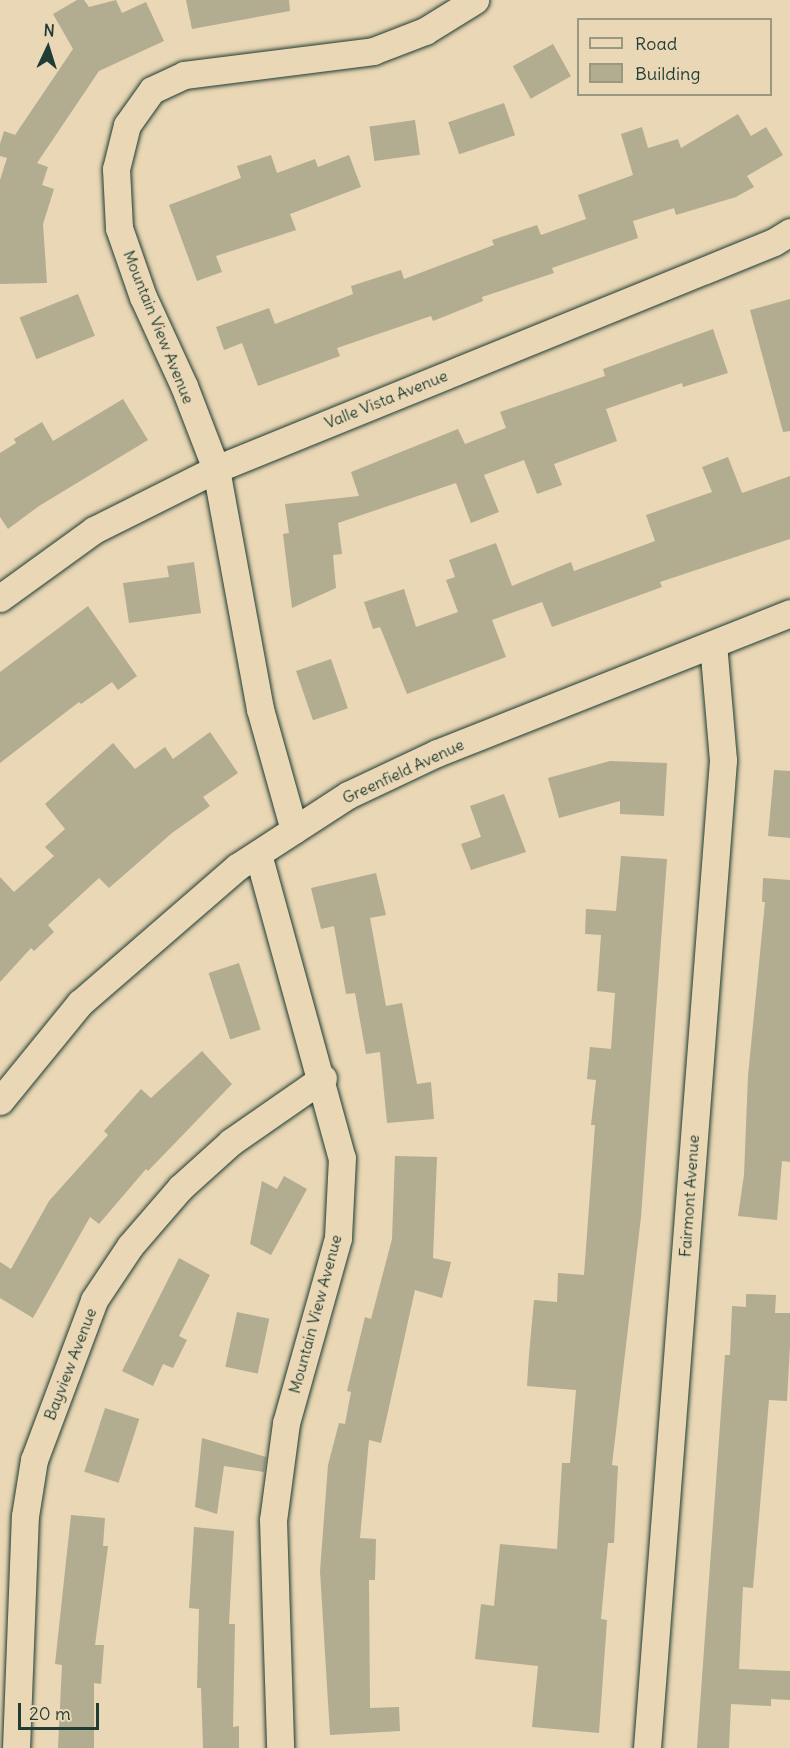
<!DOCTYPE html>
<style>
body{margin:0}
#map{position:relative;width:790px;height:1748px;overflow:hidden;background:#ead7b5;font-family:Delius,sans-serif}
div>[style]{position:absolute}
.building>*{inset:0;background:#b2ac91;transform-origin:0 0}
.roads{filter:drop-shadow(0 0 2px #1f3d34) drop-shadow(0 0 2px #1f3d34)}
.street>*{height:27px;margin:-13.5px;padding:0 13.5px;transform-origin:13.5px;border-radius:13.5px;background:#ead7b5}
span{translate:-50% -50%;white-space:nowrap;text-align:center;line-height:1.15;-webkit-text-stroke:4.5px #ead7b5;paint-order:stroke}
.street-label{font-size:16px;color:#1f3d34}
.legend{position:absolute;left:577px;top:18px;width:195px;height:78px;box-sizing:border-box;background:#ead7b5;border:2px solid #999981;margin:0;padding:8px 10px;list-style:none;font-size:18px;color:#1f3d34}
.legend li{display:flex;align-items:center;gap:12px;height:30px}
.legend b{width:30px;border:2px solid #999981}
.north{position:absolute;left:18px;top:18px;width:60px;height:60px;-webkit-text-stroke:4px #ead7b5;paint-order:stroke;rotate:4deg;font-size:16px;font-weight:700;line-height:24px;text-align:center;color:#1f3d34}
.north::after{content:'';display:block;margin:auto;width:21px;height:27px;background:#1f3d34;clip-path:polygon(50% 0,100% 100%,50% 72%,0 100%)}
.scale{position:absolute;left:18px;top:1703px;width:81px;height:27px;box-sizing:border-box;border:3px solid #1f3d34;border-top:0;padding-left:8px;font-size:18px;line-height:21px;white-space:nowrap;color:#1f3d34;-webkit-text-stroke:4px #ead7b5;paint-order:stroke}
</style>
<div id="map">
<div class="building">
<div style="clip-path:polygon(77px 0,84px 0,89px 7px,116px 0,122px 13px,146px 2px,164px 41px,99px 71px,37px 163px,48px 167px,42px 185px,54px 189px,43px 224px,47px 283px,0 284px,0 180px,7px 158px,0 156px,0 144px,4px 131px,15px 135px,73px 49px,53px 14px)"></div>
<div style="clip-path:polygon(186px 0,289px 0,290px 11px,192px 29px)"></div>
<div style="left:553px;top:44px;width:37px;height:46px;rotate:61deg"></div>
<div style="left:504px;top:103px;width:34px;height:59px;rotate:71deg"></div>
<div style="clip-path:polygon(738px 114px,751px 136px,766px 127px,783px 155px,747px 176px,754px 187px,736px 197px,676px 215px,674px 208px,633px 221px,638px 238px,552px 268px,554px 273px,482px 297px,483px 301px,433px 321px,431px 316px,337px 348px,340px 356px,258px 386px,242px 343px,224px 350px,216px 327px,269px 308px,275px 324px,353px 294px,351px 286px,401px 270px,404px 279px,494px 245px,492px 240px,537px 225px,541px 235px,586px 219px,578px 195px,633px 175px,621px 134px,642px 127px,648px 148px,678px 139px,681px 148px)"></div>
<div style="left:415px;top:120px;width:35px;height:46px;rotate:82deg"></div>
<div style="clip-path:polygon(271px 155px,277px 173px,315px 159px,318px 167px,349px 155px,361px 187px,290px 214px,296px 230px,216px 256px,222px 272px,197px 281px,169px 205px,241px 178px,237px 166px)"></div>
<div style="left:78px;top:294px;width:45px;height:63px;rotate:68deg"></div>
<div style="clip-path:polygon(790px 299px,790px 431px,783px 432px,750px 310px)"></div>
<div style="clip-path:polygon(713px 329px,728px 373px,683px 387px,682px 383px,606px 409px,617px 441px,554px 464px,562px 485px,537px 494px,524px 460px,484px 475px,499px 512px,471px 523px,456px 483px,338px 523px,342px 554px,333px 555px,336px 588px,292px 608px,283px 534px,289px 533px,285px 504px,359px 496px,351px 472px,458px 429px,465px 444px,506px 428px,500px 412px,605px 376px,603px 369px)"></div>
<div style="clip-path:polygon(123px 399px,148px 440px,39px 506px,8px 529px,0 517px,0 453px,16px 443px,14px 439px,42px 422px,53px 441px)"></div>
<div style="clip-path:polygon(728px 457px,742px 493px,790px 476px,790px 539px,660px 582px,662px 587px,552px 627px,542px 602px,492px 620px,506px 657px,407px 694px,380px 627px,373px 629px,364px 602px,404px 589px,416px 627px,458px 612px,446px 580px,455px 577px,449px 560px,496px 543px,512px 586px,571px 562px,574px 571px,655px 541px,646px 515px,712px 492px,702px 467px)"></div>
<div style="clip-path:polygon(194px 562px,201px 613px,129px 623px,123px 583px,169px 577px,167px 566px)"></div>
<div style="clip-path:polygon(88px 606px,137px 676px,118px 690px,112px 682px,81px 704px,79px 702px,0 763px,0 672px)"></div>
<div style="left:331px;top:659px;width:52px;height:37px;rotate:71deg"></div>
<div style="clip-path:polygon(210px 732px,238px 773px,203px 797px,210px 806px,172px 833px,109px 888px,99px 878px,48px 925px,54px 932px,34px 951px,31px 948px,0 982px,0 877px,14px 892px,54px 856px,45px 847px,65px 829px,45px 804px,113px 743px,135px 769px,165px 747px,173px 759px)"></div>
<div style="clip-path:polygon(610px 761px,667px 763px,664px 816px,620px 814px,620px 801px,559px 818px,548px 778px)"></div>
<div style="clip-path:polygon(774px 770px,790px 771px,790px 838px,768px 836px)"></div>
<div style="clip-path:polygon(504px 794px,526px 852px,471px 870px,461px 844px,481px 837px,470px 806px)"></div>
<div style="clip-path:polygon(621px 856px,667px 859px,641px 1217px,612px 1465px,618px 1466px,614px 1543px,608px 1543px,601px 1619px,607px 1620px,599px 1733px,532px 1727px,538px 1666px,475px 1659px,481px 1604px,494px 1606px,500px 1544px,557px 1549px,562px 1463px,570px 1463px,576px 1390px,527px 1386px,529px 1355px,534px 1300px,557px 1302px,558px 1273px,584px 1275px,595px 1125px,591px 1125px,596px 1080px,587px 1079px,590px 1047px,611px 1049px,615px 993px,597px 991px,601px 935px,585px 934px,586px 909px,616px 911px)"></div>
<div style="clip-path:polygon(376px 873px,386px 915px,370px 918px,386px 1006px,402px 1003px,417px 1084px,431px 1082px,434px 1119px,387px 1123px,380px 1052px,366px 1054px,355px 993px,346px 994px,334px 926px,321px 929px,311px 888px)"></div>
<div style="clip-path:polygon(763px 878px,790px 880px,790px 1162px,782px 1161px,777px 1220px,738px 1216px,744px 1175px,748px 1076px,765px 902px,762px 902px)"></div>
<div style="left:239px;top:963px;width:70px;height:32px;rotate:72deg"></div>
<div style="clip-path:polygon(202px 1051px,232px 1084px,148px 1171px,146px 1169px,99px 1224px,90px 1217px,33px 1318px,0 1298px,0 1262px,11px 1269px,49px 1201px,108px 1135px,104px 1131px,141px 1089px,151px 1098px)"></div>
<div style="clip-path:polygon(395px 1156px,437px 1157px,433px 1258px,451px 1262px,442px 1298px,415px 1290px,381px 1443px,369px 1440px,360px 1538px,376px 1539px,375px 1580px,369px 1580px,370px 1708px,399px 1707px,400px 1731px,330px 1735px,320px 1571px,328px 1465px,339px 1423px,345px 1424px,351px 1392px,347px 1391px,365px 1317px,371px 1319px,392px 1239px)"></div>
<div style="clip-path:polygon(284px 1176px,307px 1189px,271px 1255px,250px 1244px,262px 1181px,277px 1189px)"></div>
<div style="clip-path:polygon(179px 1258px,210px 1275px,179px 1336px,187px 1340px,173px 1368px,163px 1364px,153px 1386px,122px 1371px)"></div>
<div style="clip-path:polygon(746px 1294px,776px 1295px,775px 1313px,790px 1313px,790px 1346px,787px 1401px,769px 1400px,753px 1588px,743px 1587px,739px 1669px,790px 1671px,790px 1700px,771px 1699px,771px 1706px,731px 1704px,729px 1748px,697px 1748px,725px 1355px,730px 1355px,732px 1306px,746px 1307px)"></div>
<div style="left:237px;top:1312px;width:33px;height:56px;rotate:12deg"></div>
<div style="left:105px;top:1408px;width:36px;height:67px;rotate:18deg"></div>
<div style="clip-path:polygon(202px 1438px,266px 1457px,264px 1472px,224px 1466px,217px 1514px,195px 1507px)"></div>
<div style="clip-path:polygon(71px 1515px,105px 1518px,103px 1546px,108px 1546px,95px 1645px,104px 1645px,101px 1684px,94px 1683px,94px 1748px,58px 1748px,62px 1665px,55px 1664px)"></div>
<div style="clip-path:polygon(194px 1527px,234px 1531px,229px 1624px,235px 1624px,233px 1727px,239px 1726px,239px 1748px,203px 1748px,201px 1688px,197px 1688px,199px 1609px,189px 1608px)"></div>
</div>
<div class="roads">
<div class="street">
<div style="left:0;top:598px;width:116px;rotate:-35.9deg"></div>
<div style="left:94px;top:530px;width:136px;rotate:-26.6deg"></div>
<div style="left:216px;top:469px;width:602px;rotate:-22.14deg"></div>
<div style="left:774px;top:242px;width:19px;rotate:-32deg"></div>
<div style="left:294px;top:830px;width:126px;rotate:-105.7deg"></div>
<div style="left:260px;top:709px;width:244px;rotate:-100.4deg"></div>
<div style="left:216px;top:469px;width:89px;rotate:-111.1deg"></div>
<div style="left:184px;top:386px;width:98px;rotate:-114.7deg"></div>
<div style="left:143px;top:297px;width:73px;rotate:-109.2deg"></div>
<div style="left:119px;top:228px;width:59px;rotate:-92.9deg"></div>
<div style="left:116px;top:169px;width:45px;rotate:-76deg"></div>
<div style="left:127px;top:125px;width:43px;rotate:-54.5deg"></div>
<div style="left:152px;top:90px;width:35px;rotate:-25deg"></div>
<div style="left:184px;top:75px;width:191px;rotate:-7.2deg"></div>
<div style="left:373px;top:51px;width:56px;rotate:-21deg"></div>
<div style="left:425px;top:31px;width:59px;rotate:-31.8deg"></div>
<div style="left:258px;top:854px;width:315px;rotate:74.6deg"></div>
<div style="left:342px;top:1158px;width:80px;rotate:92.9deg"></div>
<div style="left:338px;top:1238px;width:192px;rotate:105.7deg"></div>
<div style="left:286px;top:1423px;width:98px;rotate:97.6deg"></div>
<div style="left:273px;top:1520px;width:228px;rotate:88.2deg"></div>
<div style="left:0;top:1101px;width:127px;rotate:-50.8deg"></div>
<div style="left:80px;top:1003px;width:208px;rotate:-40.9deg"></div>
<div style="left:237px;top:867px;width:132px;rotate:-33deg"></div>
<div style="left:348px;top:795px;width:98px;rotate:-25.3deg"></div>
<div style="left:437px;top:753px;width:380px;rotate:-21.6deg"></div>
<div style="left:16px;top:1748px;width:232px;rotate:-87.8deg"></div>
<div style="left:25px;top:1516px;width:57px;rotate:-80.9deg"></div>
<div style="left:34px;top:1460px;width:171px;rotate:-69.4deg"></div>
<div style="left:94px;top:1300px;width:65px;rotate:-56.3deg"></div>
<div style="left:130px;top:1246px;width:77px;rotate:-49.2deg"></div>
<div style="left:180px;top:1188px;width:69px;rotate:-42deg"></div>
<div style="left:231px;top:1142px;width:112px;rotate:-34.8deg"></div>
<div style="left:647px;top:1748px;width:991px;rotate:-85.6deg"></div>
<div style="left:723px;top:760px;width:116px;rotate:-94.9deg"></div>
</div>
</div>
<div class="street-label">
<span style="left:159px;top:327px;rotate:68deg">Mountain View Avenue</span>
<span style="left:386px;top:399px;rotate:-22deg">Valle Vista Avenue</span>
<span style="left:403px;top:771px;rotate:-25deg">Greenfield Avenue</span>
<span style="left:689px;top:1196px;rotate:-86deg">Fairmont Avenue</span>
<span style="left:315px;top:1314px;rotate:-75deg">Mountain View Avenue</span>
<span style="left:70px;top:1364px;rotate:-69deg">Bayview Avenue</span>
</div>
<ul class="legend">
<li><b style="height:8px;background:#ead7b5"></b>Road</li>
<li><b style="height:16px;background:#b2ac91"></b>Building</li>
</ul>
<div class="north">N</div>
<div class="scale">20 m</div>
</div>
